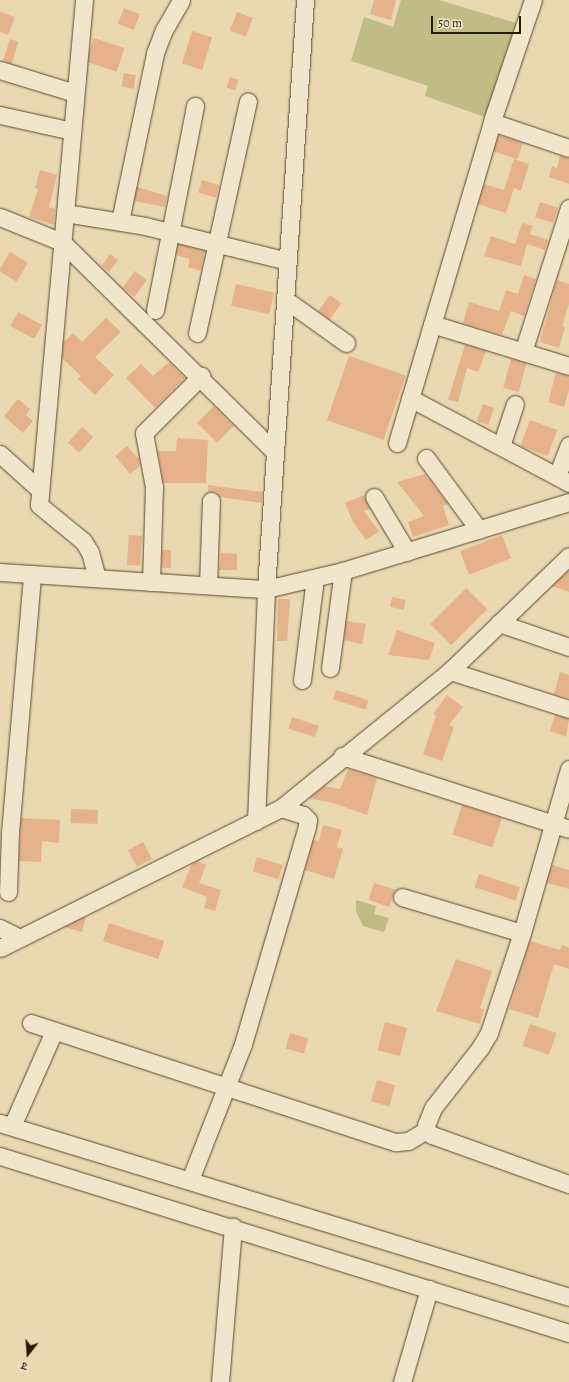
<!DOCTYPE html>
<meta charset="utf-8">
<style>
body{margin:0}
#map{position:relative;width:569px;height:1382px;overflow:hidden;background:#ead8b0;font-family:Alegreya,"Noto Serif Devanagari",serif}
div>[style]{position:absolute}
.green>*{inset:0;background:#bfbc86}
.building>*{inset:0;background:#e5b28b;transform-origin:0 0}
.roads{filter:drop-shadow(0 0 1px #5c492e) drop-shadow(0 0 1px #5c492e)}
.minor>*{height:17px;margin:-8.5px;padding:0 8.5px;transform-origin:8.5px;border-radius:8.5px;background:#f1e6cc}
span{translate:-50% -50%;white-space:nowrap;text-align:center;line-height:1.15;-webkit-text-stroke:3px #f1e6cc;paint-order:stroke}
.north{position:absolute;left:8px;top:1334px;width:40px;height:40px;-webkit-text-stroke:3px #f1e6cc;paint-order:stroke;rotate:197deg;font-size:11px;font-weight:700;line-height:16px;text-align:center;color:#2c1903}
.north::after{content:'';display:block;margin:auto;width:14px;height:18px;background:#2c1903;clip-path:polygon(50% 0,100% 100%,50% 72%,0 100%)}
.scale{position:absolute;left:431px;top:16px;width:90px;height:18px;box-sizing:border-box;border:2px solid #2c1903;border-top:0;padding-left:5px;font-size:12px;line-height:14px;white-space:nowrap;color:#2c1903;-webkit-text-stroke:3px #f1e6cc;paint-order:stroke}
</style>
<div id="map">
<div class="green">
<div style="clip-path:polygon(401px 0,439px 0,516px 23px,485px 117px,425px 96px,428px 86px,351px 61px,364px 17px,393px 27px)"></div>
<div style="clip-path:polygon(356px 900px,376px 906px,374px 914px,389px 918px,384px 932px,363px 926px,356px 912px)"></div>
</div>
<div class="building">
<div style="clip-path:polygon(374px 0,396px 0,391px 20px,370px 14px)"></div>
<div style="left:124px;top:8px;width:17px;height:17px;rotate:21deg"></div>
<div style="clip-path:polygon(0 12px,15px 17px,8px 35px,0 32px)"></div>
<div style="left:237px;top:12px;width:17px;height:20px;rotate:21deg"></div>
<div style="left:192px;top:31px;width:21px;height:34px;rotate:17deg"></div>
<div style="left:94px;top:38px;width:32px;height:25px;rotate:18deg"></div>
<div style="left:10px;top:39px;width:9px;height:23px;rotate:18deg"></div>
<div style="left:124px;top:73px;width:12px;height:14px;rotate:9deg"></div>
<div style="left:230px;top:77px;width:9px;height:11px;rotate:18deg"></div>
<div style="left:498px;top:135px;width:26px;height:17px;rotate:18deg"></div>
<div style="clip-path:polygon(560px 156px,569px 158px,569px 184px,549px 177px,552px 166px,557px 168px)"></div>
<div style="clip-path:polygon(514px 159px,529px 164px,521px 191px,514px 188px,506px 213px,478px 204px,484px 184px,504px 190px)"></div>
<div style="clip-path:polygon(40px 170px,57px 175px,49px 207px,55px 209px,54px 225px,29px 217px,38px 189px,35px 188px)"></div>
<div style="left:202px;top:180px;width:18px;height:13px;rotate:16deg"></div>
<div style="clip-path:polygon(137px 187px,167px 196px,165px 207px,134px 201px)"></div>
<div style="left:540px;top:202px;width:19px;height:16px;rotate:18deg"></div>
<div style="clip-path:polygon(522px 223px,533px 226px,530px 234px,548px 240px,545px 250px,527px 244px,521px 266px,484px 256px,491px 236px,515px 244px)"></div>
<div style="clip-path:polygon(178px 244px,205px 251px,201px 271px,188px 267px,190px 259px,176px 255px)"></div>
<div style="left:10px;top:252px;width:21px;height:22px;rotate:31deg"></div>
<div style="left:110px;top:254px;width:10px;height:15px;rotate:37deg"></div>
<div style="left:135px;top:271px;width:15px;height:21px;rotate:37deg"></div>
<div style="clip-path:polygon(524px 275px,536px 279px,524px 316px,511px 311px,502px 335px,463px 323px,469px 302px,499px 311px,506px 290px,518px 294px)"></div>
<div style="clip-path:polygon(557px 280px,569px 284px,569px 304px,562px 326px,565px 327px,559px 348px,540px 342px)"></div>
<div style="left:236px;top:284px;width:39px;height:22px;rotate:13deg"></div>
<div style="left:330px;top:295px;width:14px;height:20px;rotate:36deg"></div>
<div style="left:18px;top:312px;width:27px;height:16px;rotate:28deg"></div>
<div style="clip-path:polygon(106px 318px,121px 332px,95px 357px,114px 375px,95px 395px,78px 379px,81px 376px,62px 358px,63px 343px,73px 333px,82px 342px)"></div>
<div style="clip-path:polygon(465px 345px,486px 351px,478px 372px,467px 368px,458px 402px,448px 400px)"></div>
<div style="left:349px;top:356px;width:60px;height:68px;rotate:19deg"></div>
<div style="left:511px;top:359px;width:16px;height:30px;rotate:15deg"></div>
<div style="clip-path:polygon(169px 362px,185px 378px,155px 408px,126px 378px,141px 364px,153px 376px)"></div>
<div style="clip-path:polygon(556px 373px,569px 376px,569px 390px,564px 407px,548px 402px)"></div>
<div style="clip-path:polygon(18px 399px,30px 409px,26px 415px,33px 421px,23px 433px,4px 416px)"></div>
<div style="left:483px;top:404px;width:12px;height:18px;rotate:20deg"></div>
<div style="left:214px;top:406px;width:28px;height:24px;rotate:45deg"></div>
<div style="left:530px;top:420px;width:29px;height:28px;rotate:20deg"></div>
<div style="left:82px;top:427px;width:15px;height:21px;rotate:42deg"></div>
<div style="clip-path:polygon(177px 438px,208px 440px,206px 483px,163px 483px,158px 451px,176px 451px)"></div>
<div style="clip-path:polygon(127px 446px,139px 459px,140px 466px,130px 474px,115px 456px)"></div>
<div style="clip-path:polygon(425px 474px,448px 504px,443px 506px,449px 525px,413px 537px,408px 522px,424px 516px,397px 482px)"></div>
<div style="clip-path:polygon(208px 485px,262px 492px,262px 503px,220px 497px,216px 492px,208px 492px)"></div>
<div style="clip-path:polygon(364px 495px,370px 509px,364px 511px,379px 531px,366px 540px,353px 522px,345px 503px)"></div>
<div style="left:129px;top:535px;width:13px;height:30px;rotate:4deg"></div>
<div style="left:502px;top:535px;width:25px;height:45px;rotate:69deg"></div>
<div style="left:162px;top:550px;width:9px;height:18px"></div>
<div style="clip-path:polygon(221px 553px,237px 554px,237px 570px,219px 570px)"></div>
<div style="clip-path:polygon(569px 570px,569px 592px,552px 586px)"></div>
<div style="left:466px;top:588px;width:30px;height:51px;rotate:45deg"></div>
<div style="left:392px;top:597px;width:14px;height:10px;rotate:12deg"></div>
<div style="clip-path:polygon(278px 599px,290px 599px,287px 641px,277px 641px)"></div>
<div style="clip-path:polygon(346px 621px,366px 624px,362px 644px,344px 640px)"></div>
<div style="clip-path:polygon(397px 630px,435px 643px,429px 660px,388px 655px)"></div>
<div style="clip-path:polygon(560px 672px,569px 675px,569px 698px,554px 694px)"></div>
<div style="left:336px;top:690px;width:34px;height:10px;rotate:17deg"></div>
<div style="clip-path:polygon(447px 695px,463px 707px,449px 725px,454px 727px,442px 761px,423px 754px,436px 716px,433px 714px)"></div>
<div style="clip-path:polygon(555px 715px,569px 719px,566px 737px,550px 731px)"></div>
<div style="left:292px;top:717px;width:28px;height:12px;rotate:18deg"></div>
<div style="clip-path:polygon(348px 769px,377px 778px,367px 815px,333px 803px,309px 798px,324px 786px,340px 789px)"></div>
<div style="left:462px;top:805px;width:42px;height:31px;rotate:18deg"></div>
<div style="left:71px;top:809px;width:27px;height:14px;rotate:2deg"></div>
<div style="clip-path:polygon(21px 818px,60px 820px,59px 843px,42px 841px,41px 862px,19px 861px)"></div>
<div style="clip-path:polygon(323px 825px,342px 830px,337px 847px,343px 849px,334px 879px,305px 870px,313px 840px,319px 841px)"></div>
<div style="left:143px;top:842px;width:19px;height:17px;rotate:62deg"></div>
<div style="left:257px;top:857px;width:27px;height:15px;rotate:17deg"></div>
<div style="clip-path:polygon(197px 861px,206px 865px,199px 883px,221px 890px,215px 911px,204px 908px,207px 897px,182px 887px,192px 864px)"></div>
<div style="clip-path:polygon(552px 865px,569px 870px,569px 889px,547px 883px)"></div>
<div style="left:479px;top:874px;width:43px;height:14px;rotate:18deg"></div>
<div style="left:374px;top:883px;width:22px;height:18px;rotate:18deg"></div>
<div style="clip-path:polygon(86px 916px,82px 932px,64px 927px)"></div>
<div style="left:109px;top:923px;width:58px;height:19px;rotate:18deg"></div>
<div style="clip-path:polygon(530px 941px,560px 950px,562px 945px,569px 948px,569px 969px,554px 964px,538px 1018px,509px 1009px)"></div>
<div style="clip-path:polygon(456px 959px,492px 971px,480px 1008px,484px 1009px,480px 1024px,436px 1011px)"></div>
<div style="left:385px;top:1022px;width:23px;height:29px;rotate:15deg"></div>
<div style="left:530px;top:1024px;width:28px;height:23px;rotate:19deg"></div>
<div style="left:290px;top:1033px;width:19px;height:16px;rotate:16deg"></div>
<div style="left:377px;top:1080px;width:19px;height:22px;rotate:16deg"></div>
</div>
<div class="roads">
<div class="minor">
<div style="left:84px;top:0;width:507px;rotate:95.09deg"></div>
<div style="left:39px;top:505px;width:57px;rotate:39.3deg"></div>
<div style="left:83px;top:541px;width:13px;rotate:58deg"></div>
<div style="left:90px;top:552px;width:27px;rotate:75deg"></div>
<div style="left:0;top:70px;width:78px;rotate:17deg"></div>
<div style="left:0;top:115px;width:74px;rotate:12.5deg"></div>
<div style="left:492px;top:122px;width:81px;rotate:18.7deg"></div>
<div style="left:65px;top:213px;width:81px;rotate:9.2deg"></div>
<div style="left:145px;top:226px;width:147px;rotate:13.8deg"></div>
<div style="left:0;top:217px;width:67px;rotate:22deg"></div>
<div style="left:62px;top:242px;width:299px;rotate:44.6deg"></div>
<div style="left:120px;top:221px;width:172px;rotate:-78.2deg"></div>
<div style="left:155px;top:53px;width:25px;rotate:-69deg"></div>
<div style="left:164px;top:30px;width:34px;rotate:-60deg"></div>
<div style="left:286px;top:300px;width:74px;rotate:35.6deg"></div>
<div style="left:155px;top:310px;width:208px;rotate:-78.9deg"></div>
<div style="left:432px;top:324px;width:143px;rotate:17deg"></div>
<div style="left:197px;top:333px;width:237px;rotate:-77.6deg"></div>
<div style="left:523px;top:352px;width:151px;rotate:-72.3deg"></div>
<div style="left:410px;top:398px;width:180px;rotate:28.1deg"></div>
<div style="left:397px;top:443px;width:339px;rotate:-73.5deg"></div>
<div style="left:493px;top:118px;width:125px;rotate:-71.3deg"></div>
<div style="left:501px;top:446px;width:44px;rotate:-71.6deg"></div>
<div style="left:0;top:454px;width:54px;rotate:42deg"></div>
<div style="left:426px;top:458px;width:89px;rotate:53.6deg"></div>
<div style="left:557px;top:476px;width:33px;rotate:-69deg"></div>
<div style="left:374px;top:497px;width:64px;rotate:59deg"></div>
<div style="left:0;top:572px;width:267px;rotate:3.7deg"></div>
<div style="left:266px;top:589px;width:79px;rotate:-13.2deg"></div>
<div style="left:343px;top:571px;width:236px;rotate:-17deg"></div>
<div style="left:151px;top:582px;width:95px;rotate:-88.2deg"></div>
<div style="left:154px;top:487px;width:55px;rotate:-100.5deg"></div>
<div style="left:144px;top:433px;width:81px;rotate:-45deg"></div>
<div style="left:208px;top:585px;width:84px;rotate:-88deg"></div>
<div style="left:499px;top:623px;width:74px;rotate:18.9deg"></div>
<div style="left:330px;top:668px;width:98px;rotate:-82.4deg"></div>
<div style="left:450px;top:671px;width:125px;rotate:17.7deg"></div>
<div style="left:302px;top:680px;width:103px;rotate:-82.7deg"></div>
<div style="left:342px;top:756px;width:238px;rotate:17.8deg"></div>
<div style="left:569px;top:769px;width:171px;rotate:106deg"></div>
<div style="left:522px;top:933px;width:105px;rotate:108.3deg"></div>
<div style="left:489px;top:1033px;width:17px;rotate:121deg"></div>
<div style="left:480px;top:1048px;width:76px;rotate:128.1deg"></div>
<div style="left:433px;top:1108px;width:18px;rotate:112deg"></div>
<div style="left:426px;top:1125px;width:5px;rotate:90deg"></div>
<div style="left:426px;top:1130px;width:8px;rotate:40deg"></div>
<div style="left:432px;top:1135px;width:145px;rotate:19.7deg"></div>
<div style="left:256px;top:821px;width:232px;rotate:-87.5deg"></div>
<div style="left:266px;top:589px;width:590px;rotate:-86.21deg"></div>
<div style="left:8px;top:892px;width:59px;rotate:-88.1deg"></div>
<div style="left:10px;top:833px;width:260px;rotate:-85.1deg"></div>
<div style="left:402px;top:897px;width:125px;rotate:16.7deg"></div>
<div style="left:0;top:928px;width:22px;rotate:27deg"></div>
<div style="left:0;top:948px;width:314px;rotate:-26.5deg"></div>
<div style="left:281px;top:808px;width:218px;rotate:-39deg"></div>
<div style="left:450px;top:671px;width:165px;rotate:-44deg"></div>
<div style="left:31px;top:1023px;width:384px;rotate:18.1deg"></div>
<div style="left:396px;top:1142px;width:12px;rotate:-5deg"></div>
<div style="left:408px;top:1141px;width:21px;rotate:-31deg"></div>
<div style="left:0;top:1123px;width:595px;rotate:17deg"></div>
<div style="left:12px;top:1126px;width:104px;rotate:-66.1deg"></div>
<div style="left:0;top:1156px;width:596px;rotate:17.28deg"></div>
<div style="left:190px;top:1180px;width:146px;rotate:-68.7deg"></div>
<div style="left:243px;top:1044px;width:227px;rotate:-73.6deg"></div>
<div style="left:307px;top:826px;width:6px;rotate:-81deg"></div>
<div style="left:308px;top:820px;width:7px;rotate:-135deg"></div>
<div style="left:303px;top:815px;width:23px;rotate:-162deg"></div>
<div style="left:220px;top:1382px;width:156px;rotate:-85.2deg"></div>
<div style="left:402px;top:1382px;width:97px;rotate:-73.8deg"></div>
</div>
</div>
<div class="north">उ</div>
<div class="scale">50 m</div>
</div>
